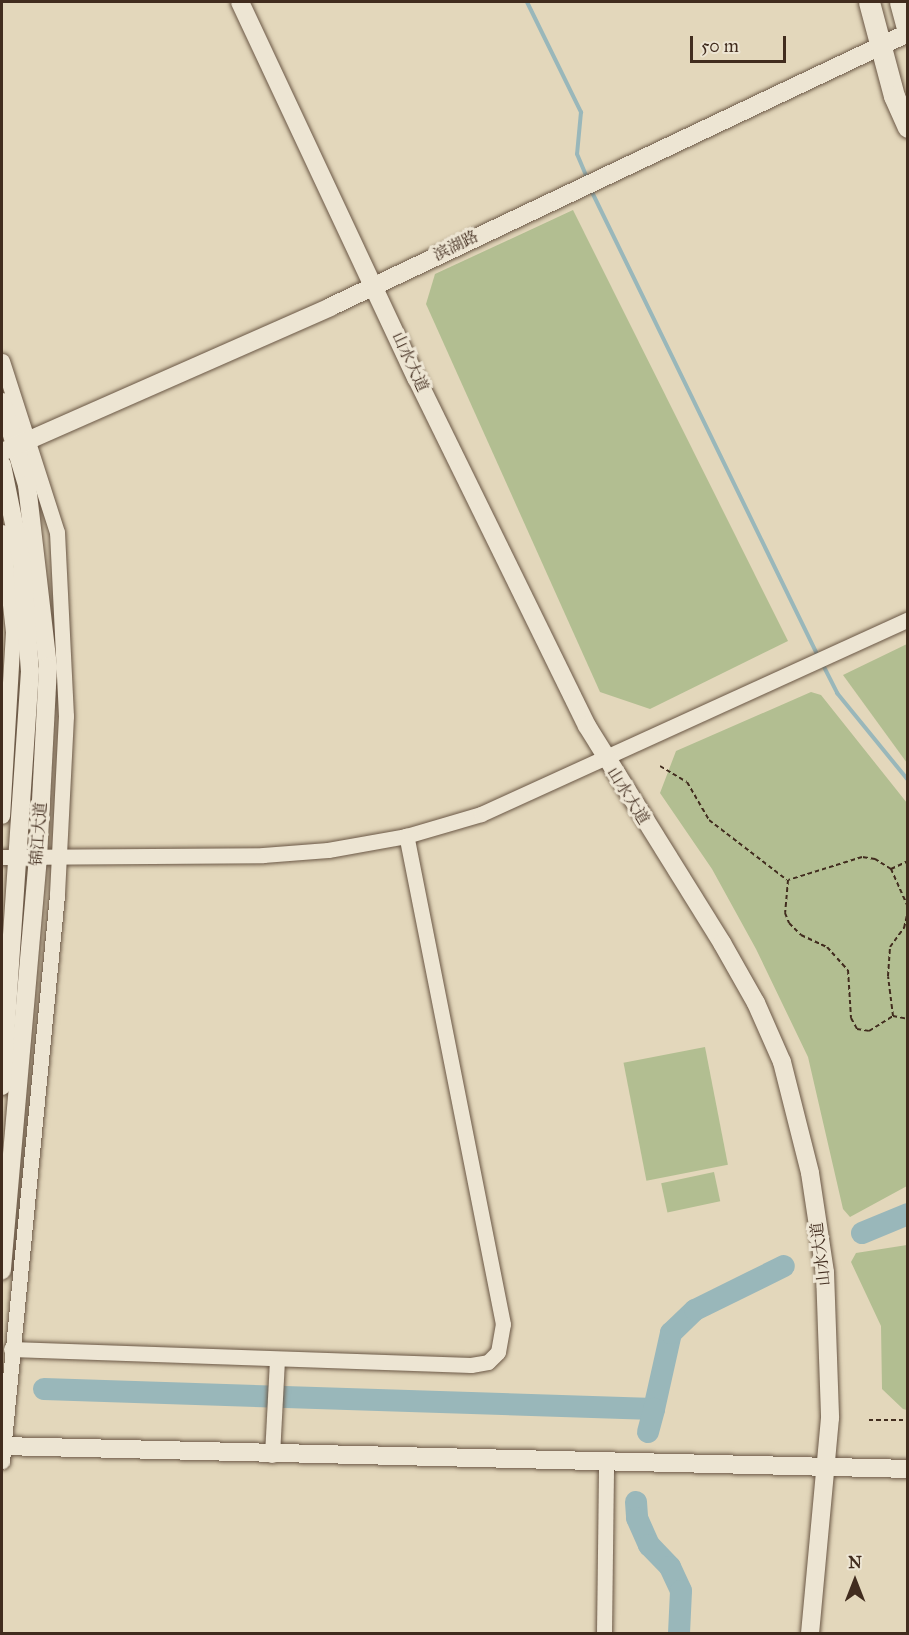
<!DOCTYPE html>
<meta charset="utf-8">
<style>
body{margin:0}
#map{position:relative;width:909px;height:1635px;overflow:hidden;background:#e3d7bb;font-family:"IM FELL Great Primer","Noto Serif SC",serif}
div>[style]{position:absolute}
.green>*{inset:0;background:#b2be91;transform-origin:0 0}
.stream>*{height:4px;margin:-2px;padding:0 2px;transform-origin:2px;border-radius:2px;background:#99b7ba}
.river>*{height:22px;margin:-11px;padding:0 11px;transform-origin:11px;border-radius:11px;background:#99b7ba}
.path>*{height:2px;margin-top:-1px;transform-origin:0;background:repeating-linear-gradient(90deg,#412c1e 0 4.5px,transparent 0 7.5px)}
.roads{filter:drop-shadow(0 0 2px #6a5745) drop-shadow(0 0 2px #6a5745)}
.minor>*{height:15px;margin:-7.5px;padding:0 7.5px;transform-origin:7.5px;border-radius:7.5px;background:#ede5d3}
.tertiary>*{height:18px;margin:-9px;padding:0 9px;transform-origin:9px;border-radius:9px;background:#ede5d3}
.secondary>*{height:21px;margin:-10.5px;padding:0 10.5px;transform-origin:10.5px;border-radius:10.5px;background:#ede5d3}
span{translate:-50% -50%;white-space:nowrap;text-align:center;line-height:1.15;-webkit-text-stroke:6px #ede5d3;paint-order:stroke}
.street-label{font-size:16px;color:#412c1e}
.frame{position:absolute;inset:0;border:3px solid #412c1e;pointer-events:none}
.north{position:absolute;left:825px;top:1551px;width:60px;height:60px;-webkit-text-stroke:4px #ede5d3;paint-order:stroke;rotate:0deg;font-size:16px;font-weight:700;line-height:24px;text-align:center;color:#412c1e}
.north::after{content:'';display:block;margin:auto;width:21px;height:27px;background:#412c1e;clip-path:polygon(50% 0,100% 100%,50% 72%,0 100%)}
.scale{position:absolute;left:690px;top:36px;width:96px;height:27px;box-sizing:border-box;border:3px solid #412c1e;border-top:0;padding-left:8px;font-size:18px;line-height:21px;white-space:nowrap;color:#412c1e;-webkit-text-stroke:4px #ede5d3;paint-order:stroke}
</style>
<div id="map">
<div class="green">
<div style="clip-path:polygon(573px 210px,788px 641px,650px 709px,600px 692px,426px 304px,435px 274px)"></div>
<div style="clip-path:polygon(907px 644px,907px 763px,843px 675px)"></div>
<div style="clip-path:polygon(811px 692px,821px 695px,907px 803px,907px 1186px,850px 1217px,843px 1209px,808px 1057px,756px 949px,712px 869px,660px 793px,676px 751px)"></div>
<div style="left:705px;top:1047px;width:120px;height:83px;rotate:79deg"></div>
<div style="left:714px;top:1172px;width:30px;height:54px;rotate:78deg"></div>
<div style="clip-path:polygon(907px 1245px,908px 1410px,907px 1410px,903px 1409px,882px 1389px,881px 1326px,851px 1262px,856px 1253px)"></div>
</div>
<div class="stream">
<div style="left:527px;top:2px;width:123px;rotate:63.9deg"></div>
<div style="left:581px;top:112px;width:42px;rotate:95.4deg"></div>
<div style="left:577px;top:154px;width:26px;rotate:67deg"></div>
<div style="left:590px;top:188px;width:521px;rotate:64.03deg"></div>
<div style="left:822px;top:663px;width:34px;rotate:63deg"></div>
<div style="left:837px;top:693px;width:112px;rotate:50.8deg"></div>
</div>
<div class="river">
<div style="left:862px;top:1233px;width:50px;rotate:-22.4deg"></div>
<div style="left:44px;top:1389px;width:610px;rotate:1.88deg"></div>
<div style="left:654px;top:1409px;width:78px;rotate:-77.4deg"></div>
<div style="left:671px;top:1333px;width:33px;rotate:-44deg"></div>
<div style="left:695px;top:1310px;width:99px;rotate:-26.3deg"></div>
<div style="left:648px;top:1432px;width:24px;rotate:-75deg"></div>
<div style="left:636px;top:1502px;width:16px;rotate:86deg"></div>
<div style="left:637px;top:1518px;width:30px;rotate:66deg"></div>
<div style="left:649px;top:1545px;width:30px;rotate:46deg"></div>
<div style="left:670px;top:1567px;width:26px;rotate:65deg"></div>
<div style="left:681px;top:1591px;width:43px;rotate:92.7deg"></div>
</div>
<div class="path">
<div style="left:660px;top:766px;width:31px;rotate:31deg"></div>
<div style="left:687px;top:782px;width:44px;rotate:59.9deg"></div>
<div style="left:709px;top:820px;width:98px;rotate:37.6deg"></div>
<div style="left:891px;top:869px;width:19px;rotate:-25deg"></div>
<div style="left:908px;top:907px;width:42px;rotate:-114.1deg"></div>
<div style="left:891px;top:869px;width:19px;rotate:-148deg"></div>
<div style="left:875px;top:859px;width:13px;rotate:-171deg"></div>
<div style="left:862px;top:857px;width:77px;rotate:162.7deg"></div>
<div style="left:788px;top:880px;width:33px;rotate:95deg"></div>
<div style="left:785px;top:913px;width:11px;rotate:68deg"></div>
<div style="left:789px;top:923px;width:17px;rotate:45deg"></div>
<div style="left:801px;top:935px;width:29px;rotate:25deg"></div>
<div style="left:827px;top:947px;width:31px;rotate:48deg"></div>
<div style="left:848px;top:970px;width:48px;rotate:86.4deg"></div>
<div style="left:851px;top:1018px;width:13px;rotate:61deg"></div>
<div style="left:857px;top:1029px;width:12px;rotate:9deg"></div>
<div style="left:869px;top:1031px;width:28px;rotate:-32deg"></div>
<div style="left:893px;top:1016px;width:15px;rotate:11deg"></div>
<div style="left:893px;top:1016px;width:40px;rotate:-97.1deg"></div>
<div style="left:888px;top:976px;width:29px;rotate:-86deg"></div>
<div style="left:890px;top:947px;width:24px;rotate:-54deg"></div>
<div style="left:904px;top:928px;width:17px;rotate:-77deg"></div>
<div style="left:869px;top:1420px;width:39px"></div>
</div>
<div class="roads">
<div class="minor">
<div style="left:2px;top:361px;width:180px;rotate:72.2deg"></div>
<div style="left:57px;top:532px;width:184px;rotate:87.2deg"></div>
<div style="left:66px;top:716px;width:179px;rotate:92.9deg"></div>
<div style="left:57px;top:895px;width:569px;rotate:95.55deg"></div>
<div style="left:2px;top:532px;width:101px;rotate:83.7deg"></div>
<div style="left:13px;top:632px;width:184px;rotate:93.4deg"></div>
<div style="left:2px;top:857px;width:261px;rotate:-0.4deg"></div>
<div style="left:263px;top:855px;width:65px;rotate:-4.4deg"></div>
<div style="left:328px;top:850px;width:79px;rotate:-10.2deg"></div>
<div style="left:406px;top:836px;width:78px;rotate:-16.3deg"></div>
<div style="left:481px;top:814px;width:469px;rotate:-24.5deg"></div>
<div style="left:11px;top:1349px;width:460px;rotate:2deg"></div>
<div style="left:471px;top:1365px;width:17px;rotate:-10deg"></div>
<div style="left:488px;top:1362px;width:14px;rotate:-45deg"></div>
<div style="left:498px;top:1352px;width:28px;rotate:-80deg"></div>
<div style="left:503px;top:1324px;width:498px;rotate:-101.2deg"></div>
<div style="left:272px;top:1455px;width:95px;rotate:-87deg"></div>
<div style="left:604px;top:1634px;width:172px;rotate:-89.3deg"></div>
</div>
<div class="tertiary">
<div style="left:240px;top:2px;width:416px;rotate:64.9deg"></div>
<div style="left:417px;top:379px;width:386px;rotate:63.9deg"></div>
<div style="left:587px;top:726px;width:256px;rotate:58.1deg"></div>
<div style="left:722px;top:943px;width:69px;rotate:60.5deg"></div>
<div style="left:756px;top:1003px;width:64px;rotate:66.2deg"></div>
<div style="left:782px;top:1062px;width:114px;rotate:75.8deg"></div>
<div style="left:810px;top:1173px;width:100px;rotate:81.4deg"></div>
<div style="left:825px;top:1272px;width:146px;rotate:88deg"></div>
<div style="left:830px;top:1418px;width:217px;rotate:95.3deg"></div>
<div style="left:2px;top:402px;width:87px;rotate:73.2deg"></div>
<div style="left:27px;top:485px;width:183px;rotate:83.4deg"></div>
<div style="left:48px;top:667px;width:190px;rotate:93deg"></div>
<div style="left:38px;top:857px;width:415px;rotate:95deg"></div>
<div style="left:2px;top:452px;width:359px;rotate:-23.8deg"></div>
<div style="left:330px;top:307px;width:640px;rotate:-25.36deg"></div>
<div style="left:2px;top:465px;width:100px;rotate:78.5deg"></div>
<div style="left:22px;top:563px;width:108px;rotate:85.8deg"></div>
<div style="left:30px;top:671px;width:416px;rotate:93.9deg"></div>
<div style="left:2px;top:1446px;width:906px;rotate:1.45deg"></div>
</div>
<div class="secondary">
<div style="left:869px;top:2px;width:97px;rotate:75.1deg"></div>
<div style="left:894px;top:96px;width:34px;rotate:66deg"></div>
<div style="left:900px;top:2px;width:30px;rotate:75deg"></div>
</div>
</div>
<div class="street-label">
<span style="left:456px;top:246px;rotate:-26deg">滨湖路</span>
<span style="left:410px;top:362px;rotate:65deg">山水大道</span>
<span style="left:628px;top:796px;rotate:58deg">山水大道</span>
<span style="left:39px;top:834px;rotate:-86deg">锦江大道</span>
<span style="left:821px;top:1254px;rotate:-97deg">山水大道</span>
</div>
<div class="frame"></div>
<div class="north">N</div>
<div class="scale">50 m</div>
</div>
